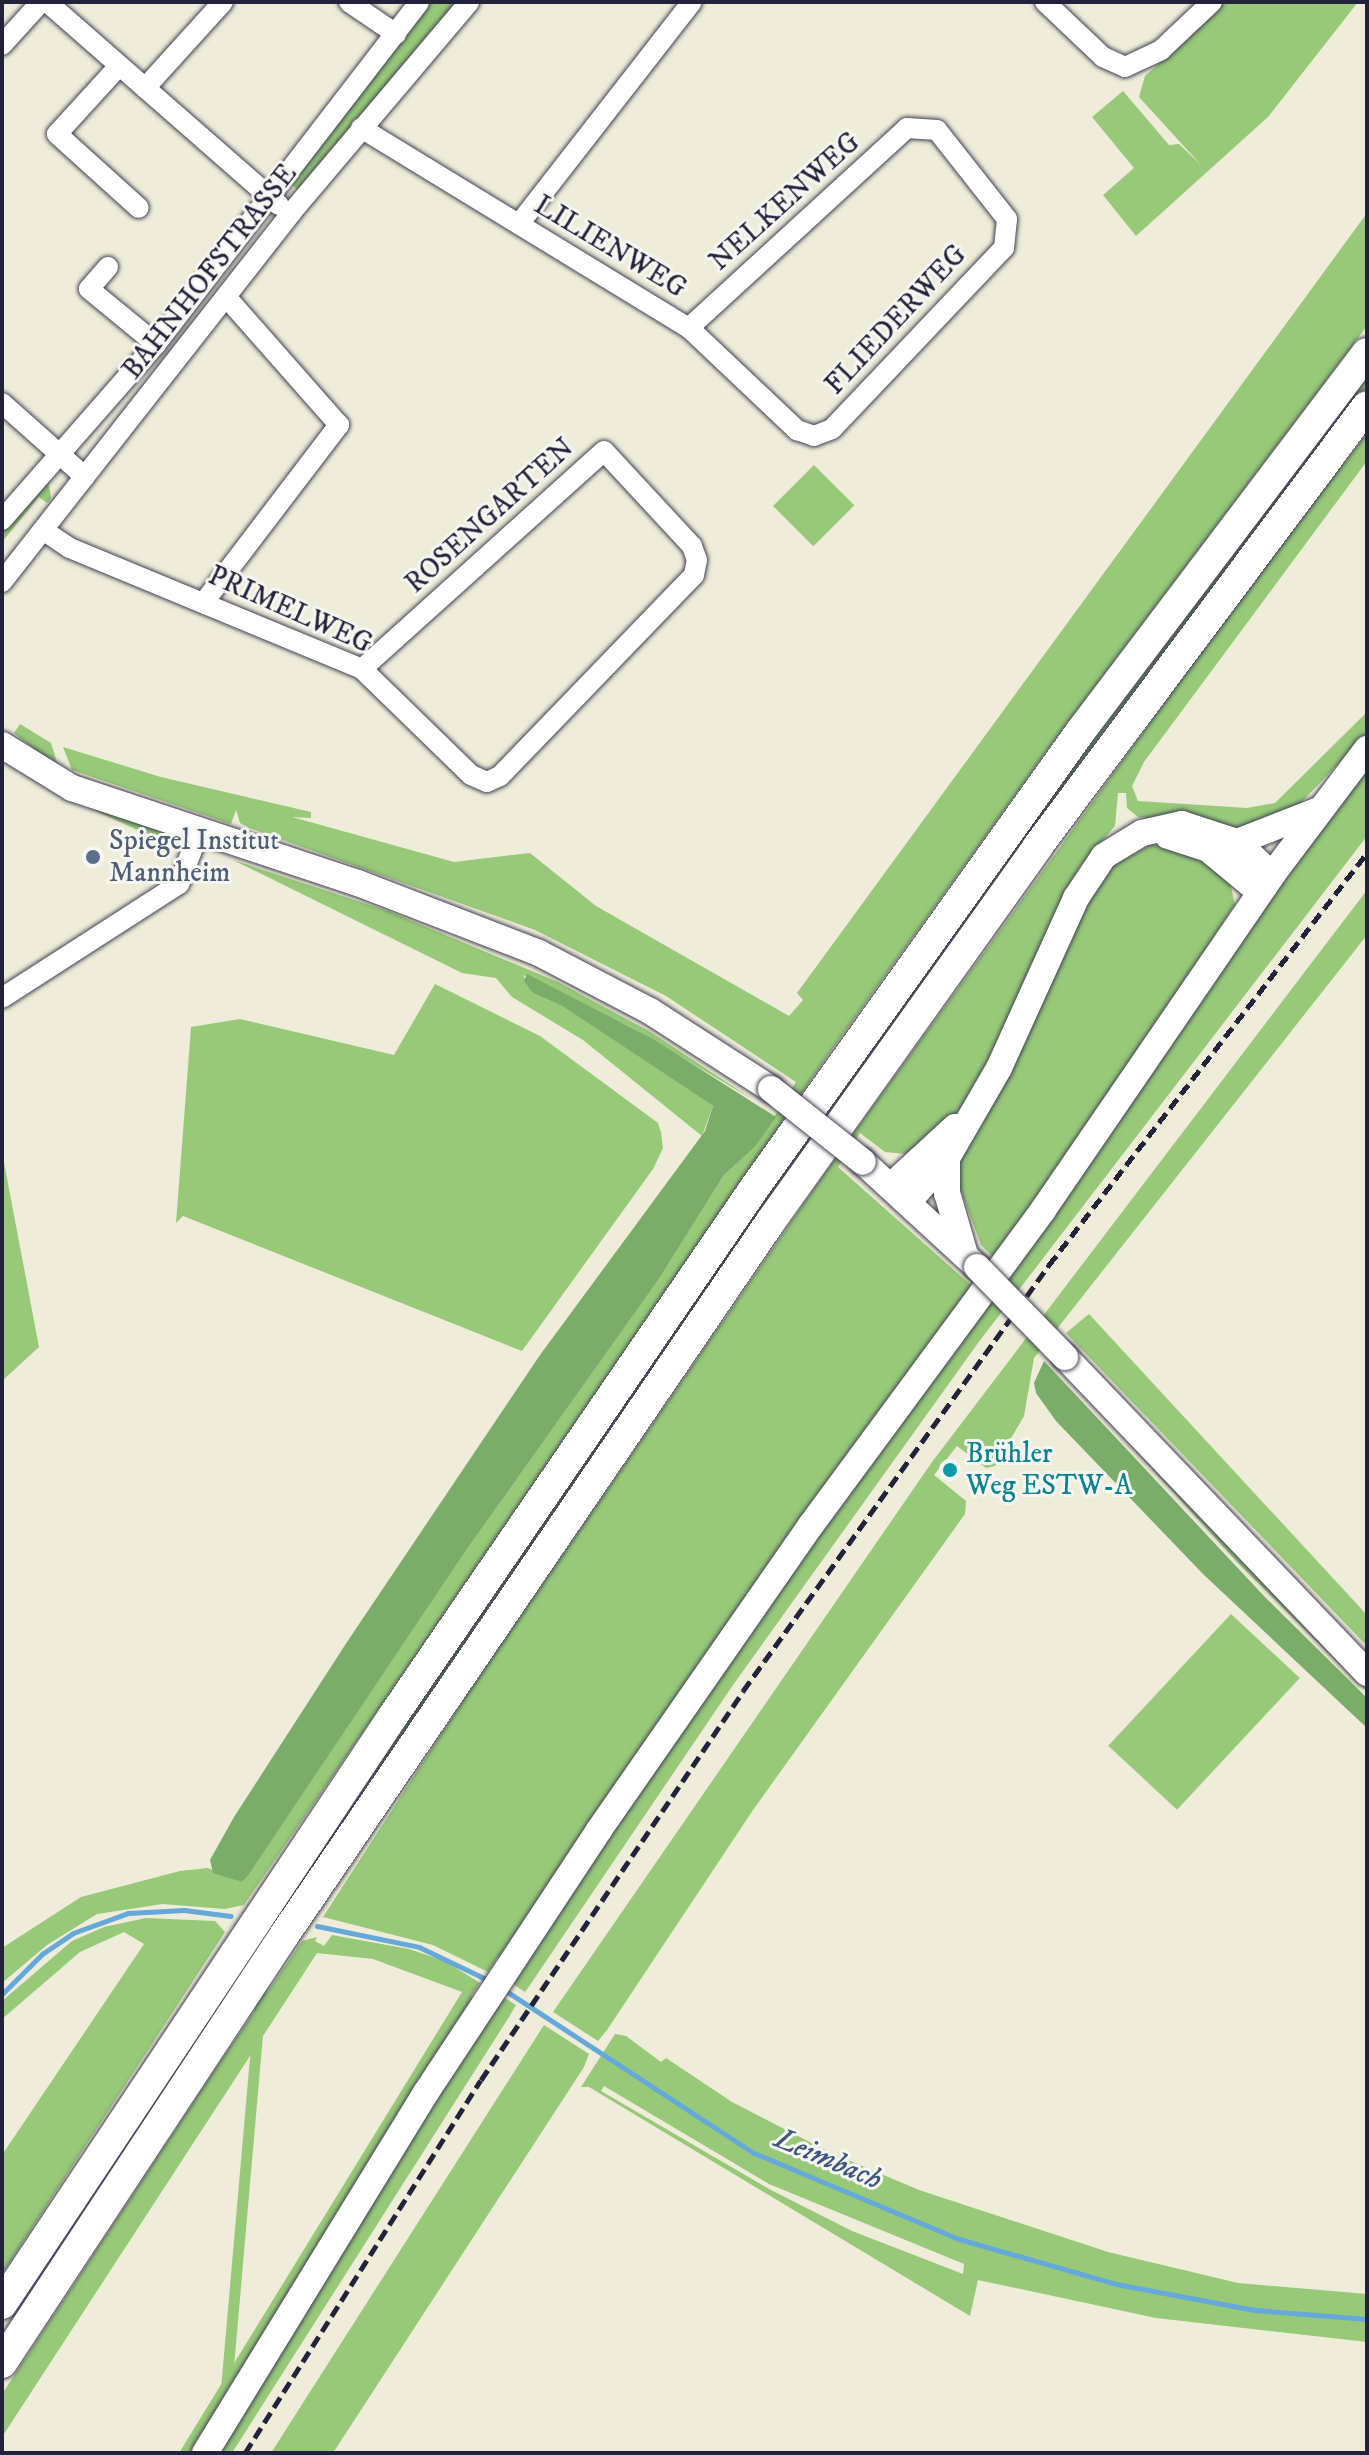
<!DOCTYPE html>
<meta charset="utf-8">
<style>
body{margin:0}
#map{position:relative;width:1369px;height:2455px;overflow:hidden;background:#efecd9;font-family:"IM FELL DW Pica",serif}
div>[style]{position:absolute}
.green>*{inset:0;background:#97c979;transform-origin:0 0}
.forest>*{inset:0;background:#79ad69}
.stream>*{height:5px;margin:-2.5px;padding:0 2.5px;transform-origin:2.5px;border-radius:2.5px;background:#65a9da}
.roads{filter:drop-shadow(0 0 2px #414053) drop-shadow(0 0 2px #414053)}
.minor>*{height:20px;margin:-10px;padding:0 10px;transform-origin:10px;border-radius:10px;background:#fff}
.major>*{height:26px;margin:-13px;padding:0 13px;transform-origin:13px;border-radius:13px;background:#fff}
.highway>*{height:30px;margin:-15px;padding:0 15px;transform-origin:15px;border-radius:15px;background:#fff}
.rail>*{height:5px;margin-top:-2.5px;transform-origin:0;background:repeating-linear-gradient(90deg,#22223b 0 12px,transparent 0 18px)}
.bridges{filter:drop-shadow(0 0 2px #414053) drop-shadow(0 0 2px #414053)}
.major-bridge>*{height:26px;margin:-13px;padding:0 13px;transform-origin:13px;border-radius:13px;background:#fff}
.dots>*{width:22px;height:22px;translate:-50% -50%;box-sizing:border-box;border:4px solid #f6f6f2;border-radius:50%}
span{translate:-50% -50%;white-space:nowrap;text-align:center;line-height:1.15;-webkit-text-stroke:6px #f6f6f2;paint-order:stroke}
.street-label{font-size:28px;color:#22223b}
.service-label{font-size:28px;color:#4e5e75}
.left{translate:0 -50%;text-align:left}
.culture-label{font-size:28px;color:#0d838f}
.water-label{font-size:30px;color:#3d587b;font-style:italic}
.frame{position:absolute;inset:0;border:4px solid #22223b;pointer-events:none}
</style>
<div id="map">
<div class="green">
<div style="clip-path:polygon(424px 2px,457px 2px,299px 190px,290px 184px)"></div>
<div style="clip-path:polygon(1225px 2px,1358px 2px,1268px 117px,1136px 236px,1103px 195px,1134px 168px,1092px 117px,1123px 91px,1169px 145px,1179px 144px,1201px 165px,1139px 97px,1145px 76px)"></div>
<div style="clip-path:polygon(1367px 213px,1367px 326px,1059px 734px,830px 1052px,244px 1905px,225px 1909px,163px 1904px,97px 1914px,47px 1945px,2px 1983px,2px 1948px,81px 1897px,180px 1871px,208px 1868px,242px 1882px,248px 1876px,465px 1552px,659px 1279px,724px 1175px,755px 1147px,796px 1082px,666px 996px,535px 930px,249px 828px,240px 823px,236px 810px,231px 824px,72px 770px,63px 747px,161px 777px,311px 812px,311px 818px,292px 817px,454px 862px,530px 853px,596px 906px,789px 1016px,803px 1000px,797px 993px)"></div>
<div style="clip-path:polygon(1367px 371px,1367px 388px,1252px 536px,285px 1912px,275px 1910px,522px 1545px,1063px 774px)"></div>
<div style="clip-path:polygon(1367px 433px,1367px 461px,1144px 762px,1132px 786px,1138px 801px,1247px 808px,1275px 803px,1367px 712px,1367px 733px,1297px 807px,1249px 831px,1138px 817px,1127px 808px,1126px 793px,1118px 793px,1115px 826px,1080px 867px,1011px 1023px,964px 1104px,938px 1134px,905px 1154px,885px 1152px,860px 1133px,838px 1167px,972px 1286px,502px 1959px,498px 1957px,488px 1972px,433px 1945px,323px 1917px,471px 1688px,827px 1170px,1219px 627px)"></div>
<div style="left:814px;top:465px;width:57px;height:58px;rotate:45deg"></div>
<div style="clip-path:polygon(48px 479px,51px 498px,47px 503px,39px 497px,2px 542px,2px 527px)"></div>
<div style="clip-path:polygon(20px 724px,51px 743px,59px 768px,14px 733px)"></div>
<div style="clip-path:polygon(1367px 764px,1367px 836px,978px 1343px,733px 1685px,532px 1982px,525px 1992px,513px 1984px,634px 1793px)"></div>
<div style="clip-path:polygon(87px 807px,176px 834px,181px 850px)"></div>
<div style="clip-path:polygon(1152px 844px,1200px 858px,1230px 883px,1235px 904px,1099px 1112px,993px 1257px,981px 1245px,954px 1172px,1105px 870px)"></div>
<div style="clip-path:polygon(233px 860px,388px 911px,558px 982px,649px 1031px,752px 1099px,632px 1028px,523px 975px,533px 993px,562px 1006px,713px 1106px,702px 1136px,583px 1040px,512px 997px,496px 978px,462px 973px)"></div>
<div style="clip-path:polygon(1367px 890px,1367px 935px,1034px 1358px,1024px 1416px,995px 1466px,986px 1468px,957px 1446px,934px 1475px,966px 1501px,965px 1514px,753px 1810px,607px 2030px,598px 2041px,553px 2012px,932px 1462px)"></div>
<div style="clip-path:polygon(435px 984px,540px 1036px,658px 1123px,661px 1132px,663px 1148px,653px 1169px,522px 1351px,183px 1216px,176px 1223px,191px 1027px,240px 1019px,394px 1055px)"></div>
<div style="clip-path:polygon(2px 1152px,39px 1347px,2px 1381px)"></div>
<div style="clip-path:polygon(1089px 1314px,1367px 1615px,1367px 1646px,1066px 1333px)"></div>
<div style="clip-path:polygon(1059px 1367px,1367px 1685px,1367px 1692px,1238px 1563px)"></div>
<div style="left:1231px;top:1614px;width:94px;height:180px;rotate:43deg"></div>
<div style="clip-path:polygon(146px 1918px,215px 1921px,225px 1932px,2px 2274px,2px 2155px,144px 1944px,124px 1932px,80px 1952px,2px 2019px,2px 2001px,72px 1941px,104px 1927px)"></div>
<div style="left:261px;top:1932px;width:11px;height:471px;rotate:5deg"></div>
<div style="clip-path:polygon(332px 1935px,409px 1949px,445px 1961px,480px 1983px,471px 1997px,476px 2000px,194px 2453px,179px 2453px,462px 1992px,373px 1959px,317px 1953px,2px 2437px,2px 2394px,214px 2071px,302px 1941px,317px 1937px,315px 1941px,324px 1946px)"></div>
<div style="clip-path:polygon(503px 1997px,516px 2005px,509px 2017px,232px 2453px,213px 2453px,304px 2301px)"></div>
<div style="clip-path:polygon(544px 2025px,589px 2054px,584px 2067px,333px 2453px,271px 2453px)"></div>
<div style="clip-path:polygon(evenodd,615px 2034px,626px 2036px,661px 2062px,666px 2058px,732px 2102px,829px 2152px,919px 2190px,1108px 2252px,1238px 2283px,1367px 2294px,1367px 2342px,1156px 2318px,978px 2280px,970px 2316px,589px 2087px,581px 2087px,615px 2034px,604px 2086px,769px 2184px,964px 2264px,963px 2274px,852px 2231px,771px 2190px,601px 2091px,604px 2086px)"></div>
</div>
<div class="forest">
<div style="clip-path:polygon(527px 974px,653px 1039px,776px 1117px,755px 1147px,724px 1175px,659px 1279px,465px 1552px,248px 1876px,242px 1882px,213px 1873px,210px 1860px,234px 1817px,347px 1642px,540px 1355px,705px 1131px,713px 1106px,562px 1006px,533px 993px,524px 981px)"></div>
<div style="clip-path:polygon(1044px 1361px,1263px 1595px,1367px 1698px,1367px 1728px,1203px 1574px,1056px 1421px,1036px 1393px,1034px 1383px)"></div>
</div>
<div class="stream">
<div style="left:317px;top:1926px;width:104px;rotate:11.6deg"></div>
<div style="left:419px;top:1947px;width:81px;rotate:25.6deg"></div>
<div style="left:503px;top:1989px;width:300px;rotate:33.2deg"></div>
<div style="left:754px;top:2153px;width:222px;rotate:22.8deg"></div>
<div style="left:959px;top:2239px;width:163px;rotate:16deg"></div>
<div style="left:1116px;top:2284px;width:141px;rotate:10.6deg"></div>
<div style="left:1255px;top:2310px;width:112px;rotate:4.6deg"></div>
<div style="left:2px;top:1994px;width:57px;rotate:-45deg"></div>
<div style="left:42px;top:1954px;width:37px;rotate:-34deg"></div>
<div style="left:73px;top:1933px;width:59px;rotate:-20deg"></div>
<div style="left:128px;top:1913px;width:56px;rotate:-3.1deg"></div>
<div style="left:184px;top:1910px;width:47px;rotate:7.3deg"></div>
</div>
<div class="roads">
<div class="minor">
<div style="left:47px;top:2px;width:308px;rotate:41.2deg"></div>
<div style="left:349px;top:2px;width:57px;rotate:34.2deg"></div>
<div style="left:1045px;top:2px;width:80px;rotate:43.5deg"></div>
<div style="left:1103px;top:57px;width:24px;rotate:24deg"></div>
<div style="left:1125px;top:67px;width:40px;rotate:-25deg"></div>
<div style="left:1161px;top:50px;width:70px;rotate:-43.3deg"></div>
<div style="left:2px;top:45px;width:58px;rotate:-47.8deg"></div>
<div style="left:119px;top:66px;width:92px;rotate:132.4deg"></div>
<div style="left:57px;top:134px;width:110px;rotate:42.1deg"></div>
<div style="left:145px;top:88px;width:116px;rotate:-47.8deg"></div>
<div style="left:361px;top:128px;width:384px;rotate:31.4deg"></div>
<div style="left:689px;top:328px;width:149px;rotate:43.4deg"></div>
<div style="left:797px;top:430px;width:18px;rotate:19deg"></div>
<div style="left:814px;top:436px;width:19px;rotate:-21deg"></div>
<div style="left:832px;top:429px;width:250px;rotate:-46.5deg"></div>
<div style="left:1004px;top:248px;width:29px;rotate:-84deg"></div>
<div style="left:1007px;top:219px;width:113px;rotate:-128.2deg"></div>
<div style="left:937px;top:130px;width:30px;rotate:-176deg"></div>
<div style="left:907px;top:128px;width:296px;rotate:137.5deg"></div>
<div style="left:519px;top:224px;width:281px;rotate:-52.1deg"></div>
<div style="left:108px;top:267px;width:29px;rotate:131deg"></div>
<div style="left:89px;top:289px;width:87px;rotate:39.4deg"></div>
<div style="left:2px;top:403px;width:111px;rotate:41.7deg"></div>
<div style="left:2px;top:520px;width:234px;rotate:-48.8deg"></div>
<div style="left:156px;top:344px;width:431px;rotate:-52.4deg"></div>
<div style="left:43px;top:530px;width:32px;rotate:34deg"></div>
<div style="left:70px;top:548px;width:316px;rotate:22.5deg"></div>
<div style="left:362px;top:669px;width:152px;rotate:44.2deg"></div>
<div style="left:471px;top:775px;width:17px;rotate:24deg"></div>
<div style="left:487px;top:782px;width:14px;rotate:-25deg"></div>
<div style="left:500px;top:776px;width:279px;rotate:-46deg"></div>
<div style="left:694px;top:575px;width:15px;rotate:-79deg"></div>
<div style="left:697px;top:560px;width:15px;rotate:-110deg"></div>
<div style="left:692px;top:546px;width:129px;rotate:-132.8deg"></div>
<div style="left:604px;top:451px;width:326px;rotate:138deg"></div>
<div style="left:2px;top:582px;width:469px;rotate:-51.9deg"></div>
<div style="left:291px;top:213px;width:276px;rotate:-49.8deg"></div>
<div style="left:204px;top:602px;width:223px;rotate:-52.7deg"></div>
<div style="left:339px;top:425px;width:171px;rotate:-131.4deg"></div>
<div style="left:2px;top:998px;width:211px;rotate:-32.8deg"></div>
<div style="left:179px;top:884px;width:56px;rotate:-69deg"></div>
</div>
<div class="major">
<div style="left:2px;top:745px;width:82px;rotate:31.6deg"></div>
<div style="left:72px;top:788px;width:301px;rotate:18.4deg"></div>
<div style="left:358px;top:883px;width:194px;rotate:21.1deg"></div>
<div style="left:539px;top:953px;width:125px;rotate:27.6deg"></div>
<div style="left:650px;top:1011px;width:144px;rotate:32.8deg"></div>
<div style="left:1168px;top:836px;width:42px;rotate:18deg"></div>
<div style="left:1208px;top:849px;width:67px;rotate:39.6deg"></div>
<div style="left:1237px;top:842px;width:85px;rotate:-21.4deg"></div>
<div style="left:947px;top:1158px;width:35px;rotate:90deg"></div>
<div style="left:947px;top:1193px;width:60px;rotate:73.7deg"></div>
<div style="left:863px;top:1162px;width:155px;rotate:42.6deg"></div>
<div style="left:891px;top:1186px;width:87px;rotate:-42.7deg"></div>
<div style="left:909px;top:1201px;width:57px;rotate:-48.5deg"></div>
<div style="left:947px;top:1158px;width:104px;rotate:-60deg"></div>
<div style="left:999px;top:1068px;width:187px;rotate:-65.6deg"></div>
<div style="left:1076px;top:898px;width:50px;rotate:-56.3deg"></div>
<div style="left:1104px;top:856px;width:44px;rotate:-31.2deg"></div>
<div style="left:1142px;top:833px;width:41px;rotate:-12.7deg"></div>
<div style="left:1182px;top:824px;width:58px;rotate:18.1deg"></div>
<div style="left:1237px;top:842px;width:48px;rotate:43.3deg"></div>
<div style="left:1065px;top:1357px;width:437px;rotate:46.3deg"></div>
<div style="left:205px;top:2453px;width:421px;rotate:-58.5deg"></div>
<div style="left:425px;top:2094px;width:316px;rotate:-56.6deg"></div>
<div style="left:599px;top:1830px;width:371px;rotate:-55.2deg"></div>
<div style="left:811px;top:1525px;width:391px;rotate:-53.6deg"></div>
<div style="left:1043px;top:1210px;width:406px;rotate:-55.6deg"></div>
<div style="left:1272px;top:875px;width:158px;rotate:-53deg"></div>
</div>
<div class="highway">
<div style="left:2px;top:2304px;width:706px;rotate:-56.38deg"></div>
<div style="left:393px;top:1716px;width:637px;rotate:-55.61deg"></div>
<div style="left:753px;top:1190px;width:563px;rotate:-54.47deg"></div>
<div style="left:1080px;top:732px;width:475px;rotate:-52.9deg"></div>
<div style="left:2px;top:2363px;width:514px;rotate:-56.59deg"></div>
<div style="left:285px;top:1934px;width:863px;rotate:-55.72deg"></div>
<div style="left:771px;top:1221px;width:460px;rotate:-54.5deg"></div>
<div style="left:1038px;top:846px;width:549px;rotate:-53.21deg"></div>
</div>
</div>
<div class="rail">
<div style="left:245px;top:2453px;width:441px;rotate:-57.7deg"></div>
<div style="left:481px;top:2080px;width:469px;rotate:-56deg"></div>
<div style="left:743px;top:1691px;width:525px;rotate:-54.31deg"></div>
<div style="left:1049px;top:1265px;width:520px;rotate:-52.34deg"></div>
</div>
<div class="bridges">
<div class="major-bridge">
<div style="left:771px;top:1089px;width:117px;rotate:38.4deg"></div>
<div style="left:977px;top:1267px;width:126px;rotate:45.6deg"></div>
</div>
</div>
<div class="dots">
<div style="left:93px;top:857px;background:#5c6f8a"></div>
<div style="left:950px;top:1470px;background:#0f9aa8"></div>
</div>
<div class="street-label">
<span style="left:785px;top:202px;rotate:-42deg">NELKENWEG</span>
<span style="left:610px;top:247px;rotate:31deg">LILIENWEG</span>
<span style="left:210px;top:272px;rotate:-52deg">BAHNHOFSTRASSE</span>
<span style="left:896px;top:320px;rotate:-47deg">FLIEDERWEG</span>
<span style="left:490px;top:516px;rotate:-42deg">ROSENGARTEN</span>
<span style="left:290px;top:610px;rotate:24deg">PRIMELWEG</span>
</div>
<div class="service-label">
<span class="left" style="left:109px;top:857px">Spiegel Institut<br>Mannheim</span>
</div>
<div class="culture-label">
<span class="left" style="left:966px;top:1470px">Brühler<br>Weg ESTW-A</span>
</div>
<div class="water-label">
<span style="left:828px;top:2160px;rotate:23deg">Leimbach</span>
</div>
<div class="frame"></div>
</div>
